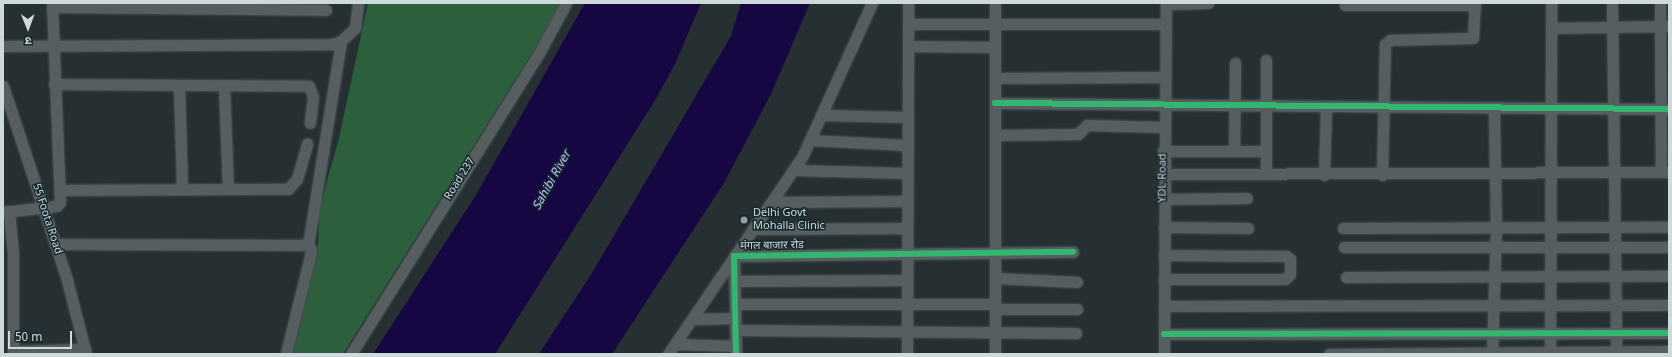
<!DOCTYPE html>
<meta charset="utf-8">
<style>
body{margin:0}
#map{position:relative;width:1672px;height:357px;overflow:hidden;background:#263032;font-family:Georgia,"Noto Sans Devanagari",serif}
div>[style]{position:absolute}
.green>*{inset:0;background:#2c603d}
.water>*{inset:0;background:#160742}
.roads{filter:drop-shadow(0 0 1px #454e50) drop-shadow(0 0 1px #454e50)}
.minor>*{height:11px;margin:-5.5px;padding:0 5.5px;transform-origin:5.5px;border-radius:5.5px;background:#565e60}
.cycleway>*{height:6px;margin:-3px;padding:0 3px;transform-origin:3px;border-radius:3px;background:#33b770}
.dots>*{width:11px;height:11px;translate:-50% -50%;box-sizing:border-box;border:2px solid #16292e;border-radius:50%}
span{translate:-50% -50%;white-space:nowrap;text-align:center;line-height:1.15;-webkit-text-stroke:3px #16292e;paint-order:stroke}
.street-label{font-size:11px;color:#ced9dc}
.poi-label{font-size:11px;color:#ced9dc}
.left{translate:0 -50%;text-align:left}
.water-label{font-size:12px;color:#bfc0fc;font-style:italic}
.frame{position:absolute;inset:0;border:4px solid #ced9dc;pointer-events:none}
.north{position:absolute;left:8px;top:8px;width:40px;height:40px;-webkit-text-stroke:3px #16292e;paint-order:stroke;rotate:179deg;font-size:11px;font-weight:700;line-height:16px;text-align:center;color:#ced9dc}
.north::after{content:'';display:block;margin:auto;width:14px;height:18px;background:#ced9dc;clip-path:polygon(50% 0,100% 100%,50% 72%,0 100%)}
.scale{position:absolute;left:8px;top:331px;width:64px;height:18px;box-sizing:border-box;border:2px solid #ced9dc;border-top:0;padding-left:5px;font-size:12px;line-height:14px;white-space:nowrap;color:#ced9dc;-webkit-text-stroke:3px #16292e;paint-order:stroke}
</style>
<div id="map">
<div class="green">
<div style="clip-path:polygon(368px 3px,560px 3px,539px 42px,343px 354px,293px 354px,318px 250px,319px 210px,339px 138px)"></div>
</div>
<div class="water">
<div style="clip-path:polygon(585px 3px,701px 3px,675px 64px,654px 102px,495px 354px,373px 354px,476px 195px)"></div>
<div style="clip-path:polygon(741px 3px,810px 3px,771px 94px,724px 183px,612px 354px,539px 354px,592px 273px,731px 36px)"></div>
</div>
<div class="roads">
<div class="minor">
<div style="left:1612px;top:3px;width:351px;rotate:89.3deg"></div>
<div style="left:1660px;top:3px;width:169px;rotate:89.7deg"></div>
<div style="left:1166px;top:4px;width:42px;rotate:-1.4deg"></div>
<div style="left:1345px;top:5px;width:130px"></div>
<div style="left:52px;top:7px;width:274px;rotate:0.6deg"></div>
<div style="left:908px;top:24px;width:258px"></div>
<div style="left:1551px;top:28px;width:118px;rotate:-1deg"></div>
<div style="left:3px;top:46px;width:329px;rotate:-0.3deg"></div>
<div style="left:332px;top:44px;width:9px;rotate:-18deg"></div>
<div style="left:341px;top:41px;width:19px;rotate:-43deg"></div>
<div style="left:355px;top:28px;width:25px;rotate:-83deg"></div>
<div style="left:908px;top:46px;width:87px;rotate:0.7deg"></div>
<div style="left:1266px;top:60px;width:114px;rotate:90deg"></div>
<div style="left:995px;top:78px;width:170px;rotate:-0.3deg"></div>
<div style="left:54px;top:84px;width:255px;rotate:0.4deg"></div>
<div style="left:309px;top:86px;width:12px;rotate:70deg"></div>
<div style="left:313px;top:97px;width:26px;rotate:97deg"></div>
<div style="left:3px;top:86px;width:204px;rotate:71.7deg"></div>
<div style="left:67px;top:280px;width:76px;rotate:75.6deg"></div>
<div style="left:179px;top:86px;width:103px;rotate:88.3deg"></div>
<div style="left:224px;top:86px;width:103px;rotate:87.8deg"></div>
<div style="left:995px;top:103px;width:674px;rotate:0.51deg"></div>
<div style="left:821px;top:115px;width:86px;rotate:1.3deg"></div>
<div style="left:995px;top:135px;width:83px;rotate:-0.7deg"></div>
<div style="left:1078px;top:134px;width:13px;rotate:-45deg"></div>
<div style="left:1087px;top:125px;width:76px;rotate:1.5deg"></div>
<div style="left:810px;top:140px;width:97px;rotate:3deg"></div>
<div style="left:1163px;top:151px;width:103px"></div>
<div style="left:1234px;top:151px;width:88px;rotate:-89.3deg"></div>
<div style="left:793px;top:170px;width:114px;rotate:1.5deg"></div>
<div style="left:1163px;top:174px;width:506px;rotate:-0.23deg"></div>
<div style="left:1324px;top:175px;width:68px;rotate:-88.3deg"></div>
<div style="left:1382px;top:175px;width:131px;rotate:-88.7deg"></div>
<div style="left:1385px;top:44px;width:6px;rotate:-39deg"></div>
<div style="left:1390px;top:40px;width:83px;rotate:-1.4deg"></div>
<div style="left:1473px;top:38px;width:35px;rotate:-87deg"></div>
<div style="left:60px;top:190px;width:228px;rotate:-0.3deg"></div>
<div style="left:288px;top:189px;width:13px;rotate:-48deg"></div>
<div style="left:297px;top:179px;width:37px;rotate:-74deg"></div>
<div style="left:1163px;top:199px;width:84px;rotate:-0.7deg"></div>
<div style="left:772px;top:202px;width:135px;rotate:-0.4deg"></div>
<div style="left:9px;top:211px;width:42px;rotate:84.6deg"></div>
<div style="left:13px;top:253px;width:101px;rotate:90deg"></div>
<div style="left:3px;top:212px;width:54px;rotate:-6.3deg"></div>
<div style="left:57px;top:206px;width:5px;rotate:-53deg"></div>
<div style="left:60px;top:202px;width:199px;rotate:-92.3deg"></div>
<div style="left:1164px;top:227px;width:84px;rotate:0.7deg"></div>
<div style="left:1343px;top:228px;width:326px;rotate:-0.2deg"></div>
<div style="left:753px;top:229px;width:154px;rotate:-0.4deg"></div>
<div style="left:55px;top:244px;width:253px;rotate:0.2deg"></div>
<div style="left:308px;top:245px;width:5px;rotate:53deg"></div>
<div style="left:311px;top:249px;width:7px;rotate:98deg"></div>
<div style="left:310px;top:256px;width:101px;rotate:103.8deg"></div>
<div style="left:308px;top:245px;width:207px;rotate:-80.8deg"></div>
<div style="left:1344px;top:247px;width:325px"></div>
<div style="left:1164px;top:255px;width:122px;rotate:0.5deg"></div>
<div style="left:1286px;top:256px;width:5px;rotate:37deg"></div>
<div style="left:1290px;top:259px;width:15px;rotate:90deg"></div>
<div style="left:1290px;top:274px;width:7px;rotate:135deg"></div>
<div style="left:1285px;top:279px;width:121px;rotate:180deg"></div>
<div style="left:1346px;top:277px;width:323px;rotate:-0.2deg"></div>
<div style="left:995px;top:278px;width:82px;rotate:2.8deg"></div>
<div style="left:735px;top:281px;width:172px;rotate:-0.3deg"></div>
<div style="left:735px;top:304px;width:260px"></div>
<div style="left:1164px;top:306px;width:505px;rotate:-0.11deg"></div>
<div style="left:995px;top:309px;width:82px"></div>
<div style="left:692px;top:319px;width:43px;rotate:-1.3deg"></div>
<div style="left:736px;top:330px;width:340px;rotate:0.5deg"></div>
<div style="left:1164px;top:334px;width:505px;rotate:-0.11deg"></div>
<div style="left:675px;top:344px;width:61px;rotate:1.9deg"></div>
<div style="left:13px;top:351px;width:72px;rotate:-1.6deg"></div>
<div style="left:351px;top:354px;width:355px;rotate:-58deg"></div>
<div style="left:539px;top:53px;width:57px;rotate:-61.6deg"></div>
<div style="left:668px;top:354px;width:240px;rotate:-55.8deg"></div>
<div style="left:803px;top:155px;width:167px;rotate:-65.6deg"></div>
<div style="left:736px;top:354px;width:98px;rotate:-91.2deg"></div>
<div style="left:734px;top:256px;width:339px;rotate:-0.7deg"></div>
<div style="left:907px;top:354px;width:351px;rotate:-89.8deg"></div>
<div style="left:995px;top:354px;width:351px;rotate:-90deg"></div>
<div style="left:1164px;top:354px;width:351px;rotate:-89.7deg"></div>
<div style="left:1329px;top:354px;width:340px;rotate:-0.5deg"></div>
<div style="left:1492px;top:354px;width:125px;rotate:-88.2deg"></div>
<div style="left:1496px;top:229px;width:120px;rotate:-91deg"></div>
<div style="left:1550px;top:354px;width:351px;rotate:-89.8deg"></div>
</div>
</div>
<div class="cycleway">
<div style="left:995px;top:103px;width:674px;rotate:0.51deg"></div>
<div style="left:1164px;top:334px;width:505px;rotate:-0.11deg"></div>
<div style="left:736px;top:354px;width:98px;rotate:-91.2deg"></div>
<div style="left:734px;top:256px;width:339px;rotate:-0.7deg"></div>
</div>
<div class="dots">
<div style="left:744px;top:220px;background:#939ea0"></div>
</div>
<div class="street-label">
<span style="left:1163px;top:178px;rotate:-90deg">YDL Road</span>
<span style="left:460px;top:179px;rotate:-58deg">Road 237</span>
<span style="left:47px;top:219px;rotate:72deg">55 Foota Road</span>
<span style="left:772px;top:246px;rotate:-1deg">मंगल बाजार रोड</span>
</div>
<div class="poi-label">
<span class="left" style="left:753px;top:220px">Delhi Govt<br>Mohalla Clinic</span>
</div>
<div class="water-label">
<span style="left:553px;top:181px;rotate:-61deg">Sahibi River</span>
</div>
<div class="frame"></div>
<div class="north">उ</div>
<div class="scale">50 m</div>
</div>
